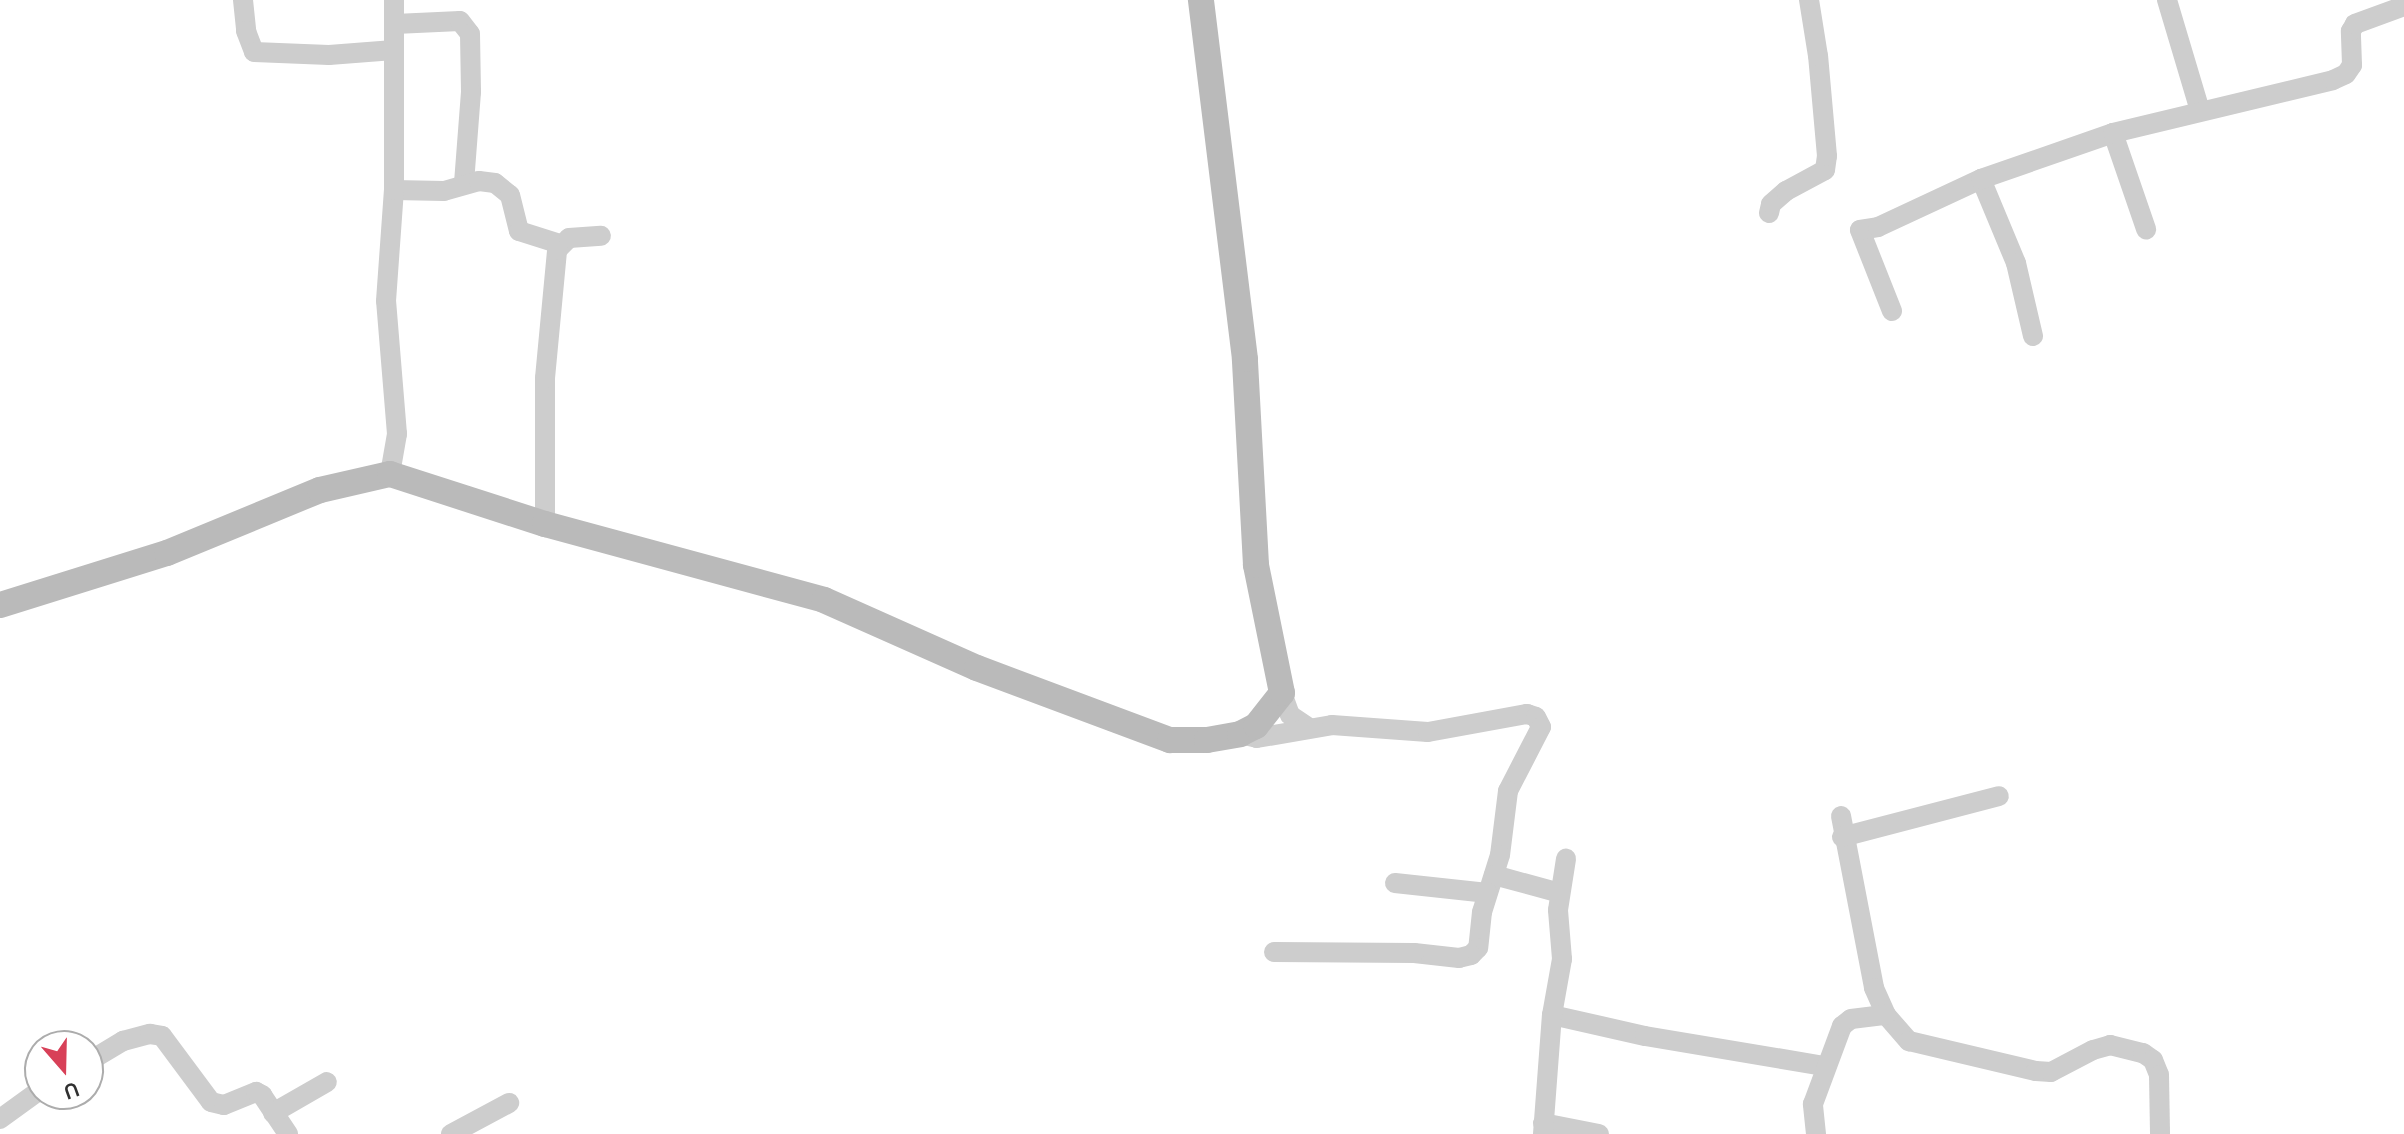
<!DOCTYPE html>
<style>
body{margin:0}
#map{position:relative;width:2404px;height:1134px;overflow:hidden;background:#fff;font-family:Karla,sans-serif}
div>[style]{position:absolute}
.street>*{height:20px;margin:-10px;padding:0 10px;transform-origin:10px;border-radius:10px;background:#cdcdcd}
.secondary>*{height:26px;margin:-13px;padding:0 13px;transform-origin:13px;border-radius:13px;background:#bababa}
span{translate:-50% -50%;white-space:nowrap;text-align:center;line-height:1.15;-webkit-text-stroke:8px #fff;paint-order:stroke}
.north{position:absolute;left:24px;top:1030px;width:80px;height:80px;box-sizing:border-box;background:#fff;border:2px solid #acacac;border-radius:50%;rotate:160deg;font-size:22px;font-weight:700;line-height:32px;text-align:center;color:#303030}
.north::after{content:'';display:block;margin:auto;width:28px;height:36px;background:#d84058;clip-path:polygon(50% 0,100% 100%,50% 72%,0 100%)}
</style>
<div id="map">
<div class="street">
<div style="left:243px;top:0;width:31px;rotate:84deg"></div>
<div style="left:246px;top:31px;width:22px;rotate:69deg"></div>
<div style="left:254px;top:52px;width:75px;rotate:2.3deg"></div>
<div style="left:329px;top:55px;width:65px;rotate:-4.4deg"></div>
<div style="left:2167px;top:0;width:116px;rotate:73.4deg"></div>
<div style="left:395px;top:24px;width:65px;rotate:-2.6deg"></div>
<div style="left:460px;top:21px;width:16px;rotate:52deg"></div>
<div style="left:470px;top:34px;width:58px;rotate:89deg"></div>
<div style="left:471px;top:92px;width:92px;rotate:94.4deg"></div>
<div style="left:2113px;top:133px;width:102px;rotate:71deg"></div>
<div style="left:1981px;top:179px;width:91px;rotate:67.4deg"></div>
<div style="left:2016px;top:263px;width:75px;rotate:76.9deg"></div>
<div style="left:394px;top:190px;width:50px;rotate:1.1deg"></div>
<div style="left:444px;top:191px;width:36px;rotate:-16deg"></div>
<div style="left:479px;top:181px;width:16px;rotate:7deg"></div>
<div style="left:495px;top:183px;width:19px;rotate:39deg"></div>
<div style="left:510px;top:195px;width:37px;rotate:76deg"></div>
<div style="left:519px;top:231px;width:43px;rotate:17.6deg"></div>
<div style="left:1769px;top:213px;width:9px;rotate:-77deg"></div>
<div style="left:1771px;top:204px;width:20px;rotate:-41deg"></div>
<div style="left:1786px;top:191px;width:44px;rotate:-28.3deg"></div>
<div style="left:1825px;top:170px;width:14px;rotate:-82deg"></div>
<div style="left:1827px;top:156px;width:100px;rotate:-95.1deg"></div>
<div style="left:1818px;top:56px;width:57px;rotate:-99.1deg"></div>
<div style="left:1892px;top:311px;width:87px;rotate:-111.6deg"></div>
<div style="left:1860px;top:230px;width:18px;rotate:-9deg"></div>
<div style="left:1878px;top:227px;width:114px;rotate:-25deg"></div>
<div style="left:1981px;top:179px;width:140px;rotate:-19.2deg"></div>
<div style="left:2113px;top:133px;width:226px;rotate:-13.5deg"></div>
<div style="left:2333px;top:80px;width:14px;rotate:-25deg"></div>
<div style="left:2346px;top:74px;width:11px;rotate:-56deg"></div>
<div style="left:2352px;top:65px;width:34px;rotate:-92deg"></div>
<div style="left:2351px;top:31px;width:8px;rotate:-60deg"></div>
<div style="left:2355px;top:24px;width:52px;rotate:-20.2deg"></div>
<div style="left:390px;top:474px;width:41px;rotate:-80.1deg"></div>
<div style="left:397px;top:434px;width:133px;rotate:-94.7deg"></div>
<div style="left:386px;top:301px;width:111px;rotate:-85.9deg"></div>
<div style="left:394px;top:190px;width:190px;rotate:-90deg"></div>
<div style="left:545px;top:524px;width:146px;rotate:-90deg"></div>
<div style="left:545px;top:378px;width:129px;rotate:-84.6deg"></div>
<div style="left:557px;top:250px;width:17px;rotate:-45deg"></div>
<div style="left:569px;top:238px;width:32px;rotate:-4deg"></div>
<div style="left:1282px;top:693px;width:23px;rotate:70deg"></div>
<div style="left:1290px;top:715px;width:22px;rotate:34deg"></div>
<div style="left:1240px;top:734px;width:17px;rotate:13deg"></div>
<div style="left:1257px;top:738px;width:76px;rotate:-9.8deg"></div>
<div style="left:1332px;top:725px;width:96px;rotate:4.2deg"></div>
<div style="left:1428px;top:732px;width:101px;rotate:-10.3deg"></div>
<div style="left:1527px;top:714px;width:9px;rotate:18deg"></div>
<div style="left:1536px;top:717px;width:11px;rotate:63deg"></div>
<div style="left:1541px;top:727px;width:72px;rotate:117.3deg"></div>
<div style="left:1508px;top:791px;width:64px;rotate:97.1deg"></div>
<div style="left:1500px;top:855px;width:60px;rotate:107.5deg"></div>
<div style="left:1482px;top:912px;width:36px;rotate:96deg"></div>
<div style="left:1478px;top:948px;width:10px;rotate:135deg"></div>
<div style="left:1471px;top:955px;width:12px;rotate:166deg"></div>
<div style="left:1459px;top:958px;width:45px;rotate:-173.7deg"></div>
<div style="left:1414px;top:953px;width:140px;rotate:-179.6deg"></div>
<div style="left:1841px;top:816px;width:175px;rotate:79.1deg"></div>
<div style="left:1874px;top:988px;width:30px;rotate:66deg"></div>
<div style="left:1886px;top:1015px;width:35px;rotate:49deg"></div>
<div style="left:1909px;top:1041px;width:130px;rotate:13.3deg"></div>
<div style="left:2036px;top:1071px;width:15px;rotate:4deg"></div>
<div style="left:2051px;top:1072px;width:47px;rotate:-27.6deg"></div>
<div style="left:2093px;top:1050px;width:18px;rotate:-16deg"></div>
<div style="left:2110px;top:1045px;width:34px;rotate:14deg"></div>
<div style="left:2143px;top:1053px;width:12px;rotate:35deg"></div>
<div style="left:2153px;top:1060px;width:16px;rotate:68deg"></div>
<div style="left:2159px;top:1075px;width:59px;rotate:89deg"></div>
<div style="left:1842px;top:837px;width:162px;rotate:-14.6deg"></div>
<div style="left:1494px;top:875px;width:68px;rotate:15.3deg"></div>
<div style="left:1395px;top:883px;width:93px;rotate:6.2deg"></div>
<div style="left:1552px;top:1015px;width:95px;rotate:12.7deg"></div>
<div style="left:1645px;top:1036px;width:182px;rotate:9.5deg"></div>
<div style="left:88px;top:1062px;width:41px;rotate:-31deg"></div>
<div style="left:123px;top:1041px;width:28px;rotate:-15deg"></div>
<div style="left:150px;top:1034px;width:12px;rotate:9deg"></div>
<div style="left:162px;top:1036px;width:82px;rotate:53.4deg"></div>
<div style="left:211px;top:1102px;width:13px;rotate:13deg"></div>
<div style="left:224px;top:1105px;width:35px;rotate:-22deg"></div>
<div style="left:256px;top:1092px;width:7px;rotate:27deg"></div>
<div style="left:262px;top:1095px;width:47px;rotate:56.3deg"></div>
<div style="left:273px;top:1113px;width:62px;rotate:-29.9deg"></div>
<div style="left:0;top:1119px;width:49px;rotate:-35.9deg"></div>
<div style="left:1543px;top:1123px;width:57px;rotate:11.1deg"></div>
<div style="left:451px;top:1134px;width:66px;rotate:-28.1deg"></div>
<div style="left:1543px;top:1134px;width:119px;rotate:-85.7deg"></div>
<div style="left:1552px;top:1015px;width:57px;rotate:-79.9deg"></div>
<div style="left:1562px;top:959px;width:49px;rotate:-94.7deg"></div>
<div style="left:1558px;top:910px;width:52px;rotate:-81.1deg"></div>
<div style="left:1816px;top:1134px;width:30px;rotate:-96deg"></div>
<div style="left:1813px;top:1104px;width:83px;rotate:-69.6deg"></div>
<div style="left:1842px;top:1026px;width:11px;rotate:-38deg"></div>
<div style="left:1851px;top:1019px;width:35px;rotate:-7deg"></div>
</div>
<div class="secondary">
<div style="left:0;top:605px;width:175px;rotate:-17.3deg"></div>
<div style="left:167px;top:553px;width:165px;rotate:-22.4deg"></div>
<div style="left:320px;top:490px;width:72px;rotate:-12.9deg"></div>
<div style="left:390px;top:474px;width:163px;rotate:17.9deg"></div>
<div style="left:545px;top:524px;width:289px;rotate:15.2deg"></div>
<div style="left:824px;top:600px;width:167px;rotate:24deg"></div>
<div style="left:977px;top:668px;width:206px;rotate:20.5deg"></div>
<div style="left:1170px;top:740px;width:37px"></div>
<div style="left:1207px;top:740px;width:34px;rotate:-10deg"></div>
<div style="left:1240px;top:734px;width:18px;rotate:-27deg"></div>
<div style="left:1256px;top:726px;width:42px;rotate:-51.8deg"></div>
<div style="left:1282px;top:693px;width:131px;rotate:-101.5deg"></div>
<div style="left:1256px;top:565px;width:206px;rotate:-93.1deg"></div>
<div style="left:1245px;top:359px;width:362px;rotate:-97deg"></div>
</div>
<div class="north">U</div>
</div>
